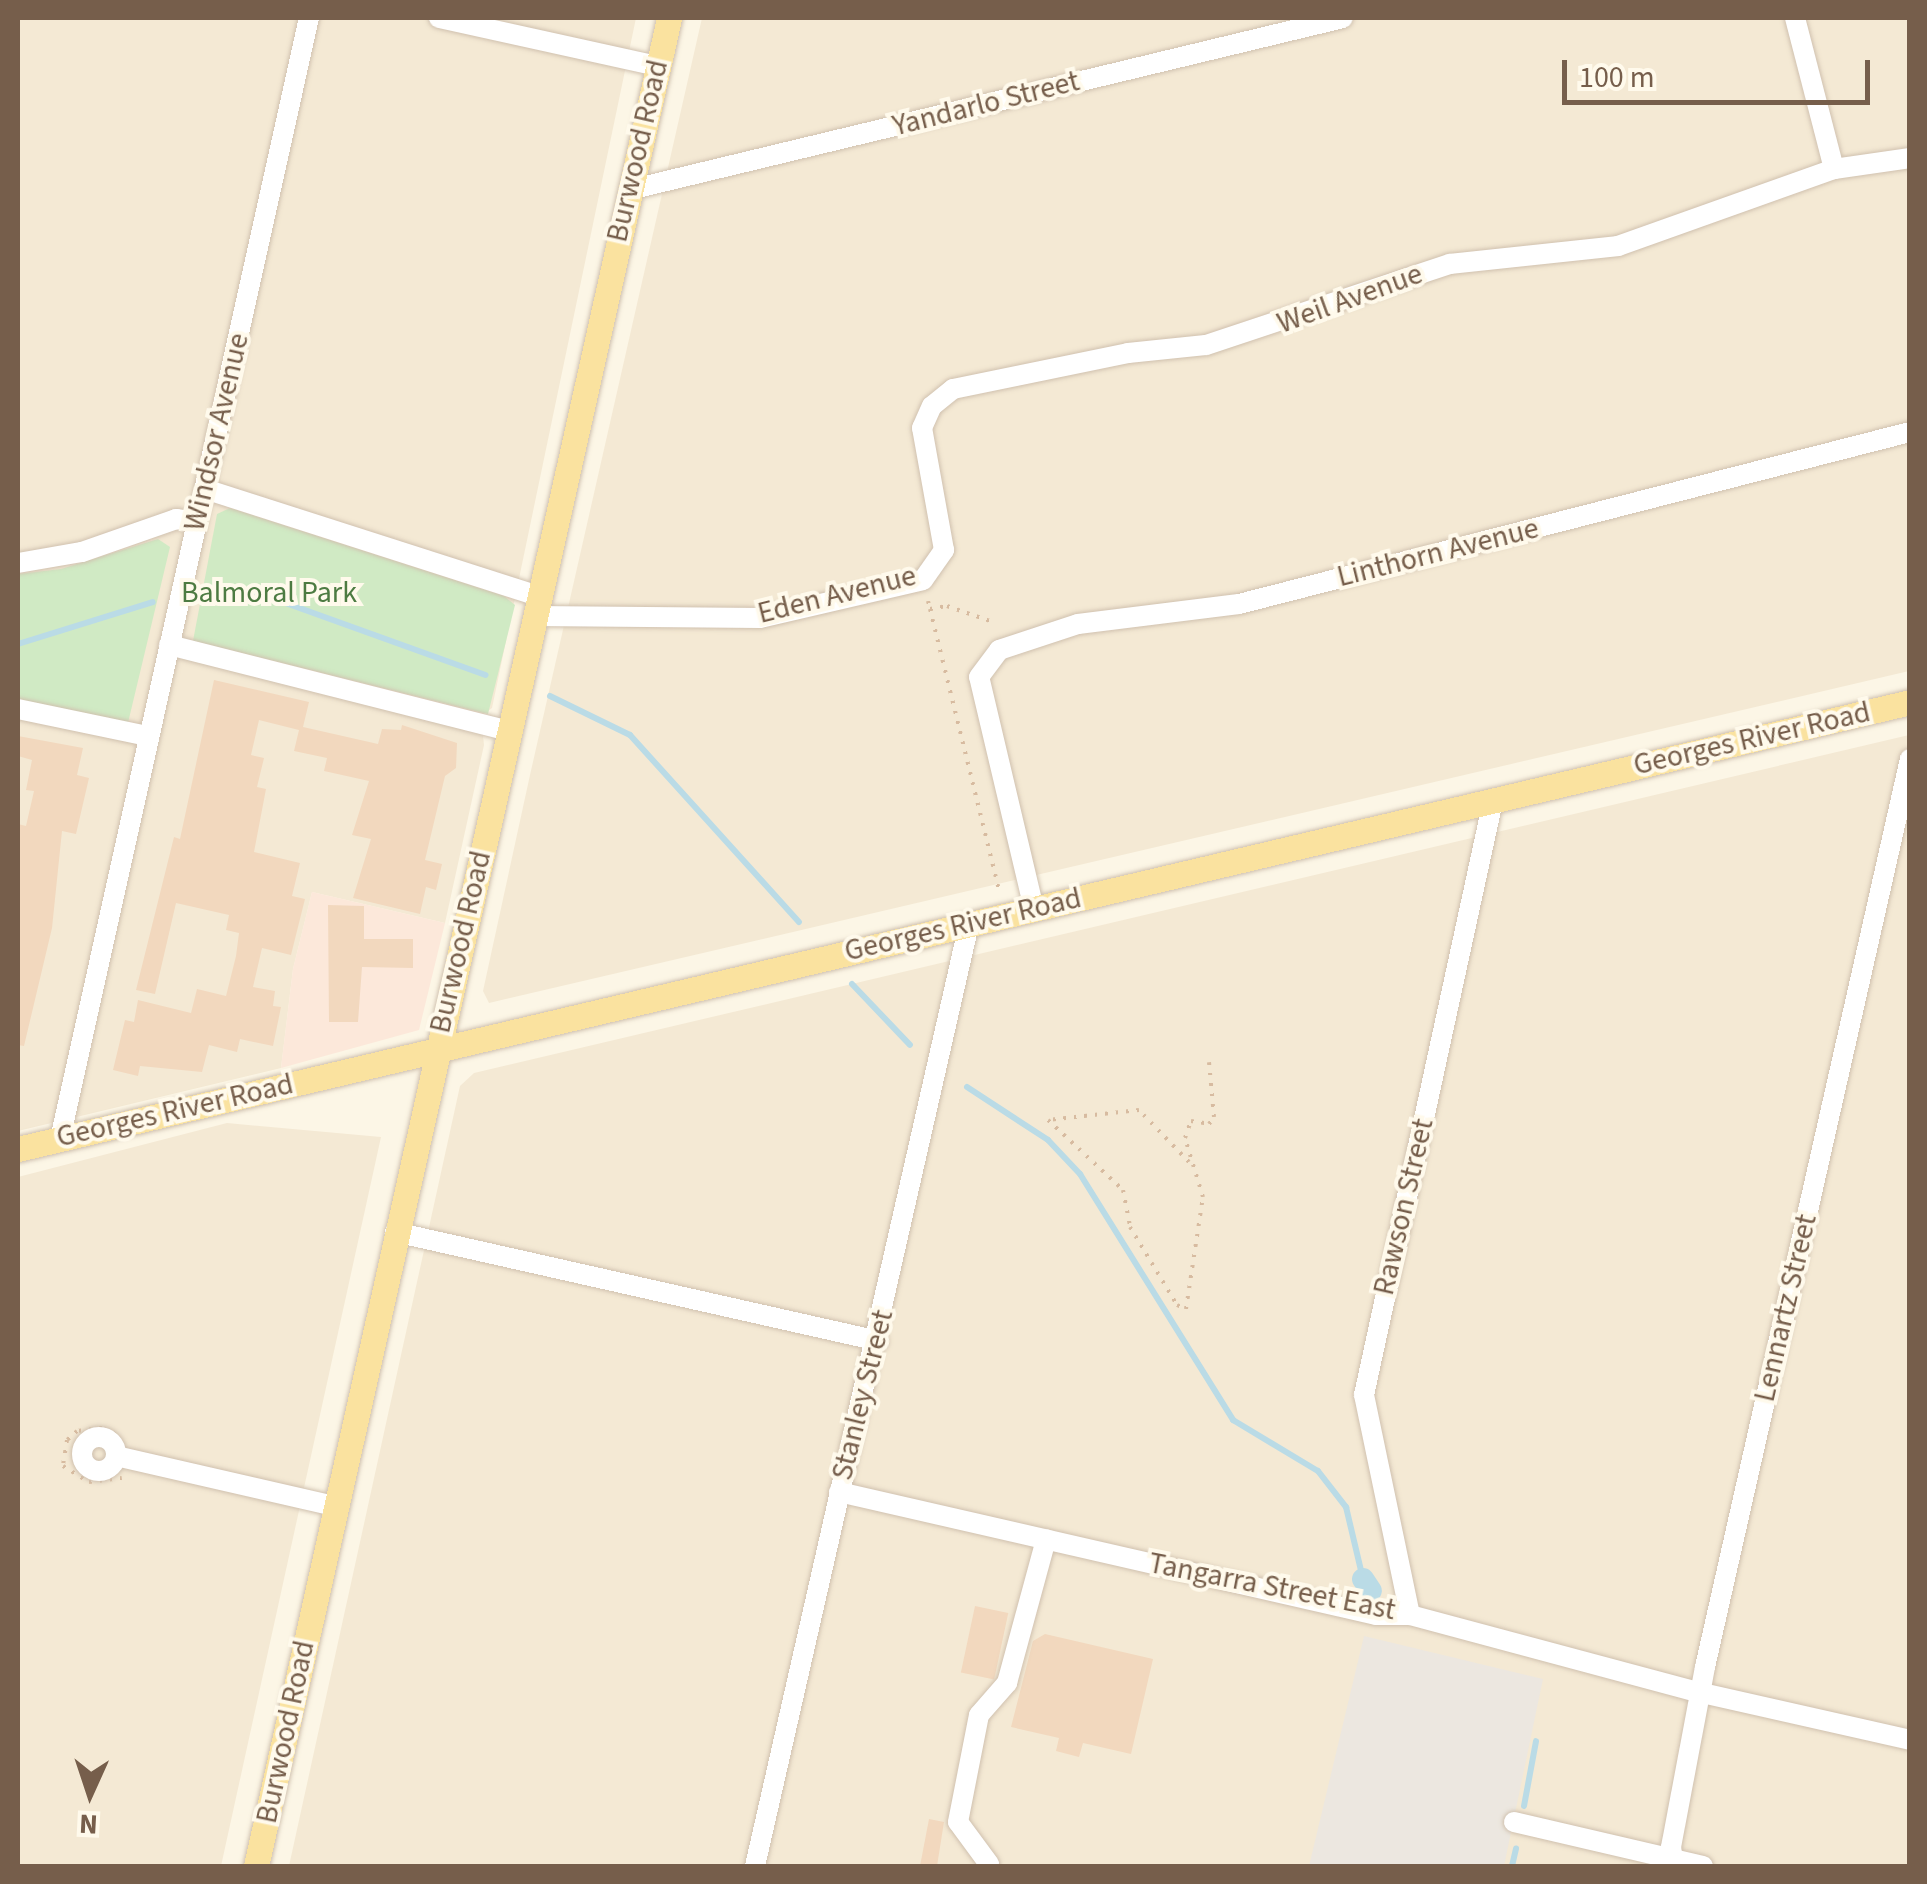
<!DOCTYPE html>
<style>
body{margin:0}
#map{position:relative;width:1927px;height:1884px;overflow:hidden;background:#fcf6e6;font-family:"Source Sans 3",sans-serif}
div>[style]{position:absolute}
.residential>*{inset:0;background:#f4e9d4}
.commercial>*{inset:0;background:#fce8da}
.industrial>*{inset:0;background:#ece7e0}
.green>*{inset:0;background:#d0eac4}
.stream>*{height:6px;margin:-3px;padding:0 3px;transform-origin:3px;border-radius:3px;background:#badbe6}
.canal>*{height:22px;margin:-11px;padding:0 11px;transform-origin:11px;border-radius:11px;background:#badbe6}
.building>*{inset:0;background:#f2d8be;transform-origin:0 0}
.path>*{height:4px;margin-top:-2px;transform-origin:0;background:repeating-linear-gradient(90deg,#d7bba0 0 2.5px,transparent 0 10.5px)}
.roads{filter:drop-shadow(0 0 2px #d0c1af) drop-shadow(0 0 2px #d0c1af)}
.minor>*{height:20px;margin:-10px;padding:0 10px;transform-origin:10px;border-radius:10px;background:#fff}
.minor>.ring{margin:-10px;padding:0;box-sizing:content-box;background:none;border:20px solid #fff;border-radius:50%}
.major>*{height:25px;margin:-12.5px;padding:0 12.5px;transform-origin:12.5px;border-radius:12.5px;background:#fae29f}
span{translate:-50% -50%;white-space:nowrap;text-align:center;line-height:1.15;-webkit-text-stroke:8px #fffaec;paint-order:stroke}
.street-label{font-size:30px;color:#765e4b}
.park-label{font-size:30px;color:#4d7b42}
.frame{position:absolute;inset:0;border:20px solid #765e4b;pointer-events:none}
.north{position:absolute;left:40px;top:1744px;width:100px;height:100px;-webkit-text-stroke:8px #fffaec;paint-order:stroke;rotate:183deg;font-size:28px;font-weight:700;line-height:40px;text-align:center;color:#765e4b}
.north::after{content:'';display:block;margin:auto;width:35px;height:45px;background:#765e4b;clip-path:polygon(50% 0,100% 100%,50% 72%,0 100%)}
.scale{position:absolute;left:1562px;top:60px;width:308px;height:45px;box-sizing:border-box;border:5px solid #765e4b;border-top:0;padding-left:12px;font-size:30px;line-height:35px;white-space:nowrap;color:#765e4b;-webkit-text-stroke:8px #fffaec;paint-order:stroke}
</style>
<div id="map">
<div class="residential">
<div style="clip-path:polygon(18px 18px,636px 18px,492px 708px,481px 716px,484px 745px,445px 923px,312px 892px,293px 969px,281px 1068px,18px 1131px)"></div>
<div style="clip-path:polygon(702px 18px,1909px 18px,1909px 671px,489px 1003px,483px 991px,530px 775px)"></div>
<div style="clip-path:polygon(1909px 735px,1909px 1866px,289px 1866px,460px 1086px,474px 1073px)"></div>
<div style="clip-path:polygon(227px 1123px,381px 1137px,221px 1866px,18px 1866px,18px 1177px)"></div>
</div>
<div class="commercial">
<div style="clip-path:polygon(312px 892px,445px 923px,419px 1030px,281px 1068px,293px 969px)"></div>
</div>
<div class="industrial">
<div style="clip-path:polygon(1364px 1636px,1543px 1679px,1504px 1866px,1309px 1866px)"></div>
</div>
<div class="green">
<div style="clip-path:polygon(230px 508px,504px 596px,515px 605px,488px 714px,193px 641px,217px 514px)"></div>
<div style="clip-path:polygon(158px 539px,170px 547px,127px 727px,18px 703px,18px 574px,61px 569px)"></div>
</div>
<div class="stream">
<div style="left:203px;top:587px;width:52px;rotate:5.5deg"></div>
<div style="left:255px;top:592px;width:245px;rotate:19.8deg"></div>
<div style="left:18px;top:644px;width:141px;rotate:-17.3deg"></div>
<div style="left:550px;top:696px;width:89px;rotate:26deg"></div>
<div style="left:630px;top:735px;width:252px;rotate:47.9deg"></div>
<div style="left:852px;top:984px;width:84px;rotate:46.4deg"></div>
<div style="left:967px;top:1087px;width:97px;rotate:33.2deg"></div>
<div style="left:1048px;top:1140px;width:47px;rotate:46.7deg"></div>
<div style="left:1080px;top:1174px;width:290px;rotate:58.1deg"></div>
<div style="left:1233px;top:1420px;width:99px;rotate:31deg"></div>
<div style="left:1318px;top:1471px;width:46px;rotate:52.1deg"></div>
<div style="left:1346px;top:1507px;width:74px;rotate:76.7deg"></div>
<div style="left:1524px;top:1806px;width:66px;rotate:-79.5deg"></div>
<div style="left:1512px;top:1866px;width:18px;rotate:-77deg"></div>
</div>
<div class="canal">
<div style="left:1363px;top:1579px;width:14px;rotate:56deg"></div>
</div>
<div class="building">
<div style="clip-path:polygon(214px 680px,309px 702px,303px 727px,378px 744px,382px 729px,401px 730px,402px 725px,457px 743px,456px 768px,445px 776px,425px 860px,442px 864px,436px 890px,426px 887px,420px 914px,353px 898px,371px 839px,352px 835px,369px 781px,324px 771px,327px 758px,294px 751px,299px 730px,259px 720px,251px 755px,264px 758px,257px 787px,266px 789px,254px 852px,300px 863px,292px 896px,305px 899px,291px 955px,262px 948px,253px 987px,275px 991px,273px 1006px,281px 1007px,273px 1046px,240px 1039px,237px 1052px,209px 1045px,202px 1072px,140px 1066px,138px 1076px,113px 1070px,125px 1020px,134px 1022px,138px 1000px,191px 1013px,197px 989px,226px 996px,236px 956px,239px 933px,226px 930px,229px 915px,176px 903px,155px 994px,136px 990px,174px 837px,180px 839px)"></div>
<div style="clip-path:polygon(18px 736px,83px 748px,77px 775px,89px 778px,76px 834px,62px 831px,52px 928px,24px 1046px,18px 1045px,18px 824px,26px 826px,34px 791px,26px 790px,32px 760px,18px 756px)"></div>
<div style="clip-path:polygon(328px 905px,364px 906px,364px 939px,413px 939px,413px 968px,362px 967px,358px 1022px,329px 1022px)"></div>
<div style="left:975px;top:1606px;width:34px;height:68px;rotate:12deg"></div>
<div style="clip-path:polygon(1045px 1634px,1153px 1659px,1131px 1754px,1083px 1743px,1079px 1757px,1056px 1751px,1059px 1738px,1011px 1727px,1033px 1641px)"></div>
<div style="clip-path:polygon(929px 1819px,944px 1822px,937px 1866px,920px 1866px)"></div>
</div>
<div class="path">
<div style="left:928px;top:601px;width:8px;rotate:76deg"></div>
<div style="left:930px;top:609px;width:17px;rotate:-10deg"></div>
<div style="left:947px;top:606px;width:49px;rotate:19.2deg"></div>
<div style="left:930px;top:609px;width:288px;rotate:76.2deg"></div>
<div style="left:1189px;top:1162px;width:72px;rotate:-133.9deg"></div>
<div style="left:1139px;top:1110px;width:92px;rotate:173.7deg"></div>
<div style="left:1048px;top:1120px;width:103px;rotate:43deg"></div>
<div style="left:1123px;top:1190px;width:38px;rotate:79deg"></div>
<div style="left:1130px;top:1227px;width:91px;rotate:58.9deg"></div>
<div style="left:1177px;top:1305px;width:10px;rotate:24deg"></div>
<div style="left:1186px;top:1309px;width:113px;rotate:-81.4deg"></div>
<div style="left:1203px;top:1197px;width:62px;rotate:-107deg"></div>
<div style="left:1185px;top:1138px;width:18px;rotate:-71deg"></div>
<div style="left:1191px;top:1121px;width:18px;rotate:9deg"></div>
<div style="left:1209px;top:1124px;width:9px;rotate:-54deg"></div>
<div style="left:1214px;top:1117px;width:55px;rotate:-95.2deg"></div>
<div style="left:115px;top:1434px;width:14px;rotate:-155deg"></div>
<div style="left:102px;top:1428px;width:25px;rotate:173deg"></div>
<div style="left:77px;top:1431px;width:13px;rotate:138deg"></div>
<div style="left:67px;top:1440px;width:26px;rotate:99deg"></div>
<div style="left:63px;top:1466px;width:31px;rotate:32deg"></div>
<div style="left:89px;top:1482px;width:33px;rotate:-7deg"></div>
</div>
<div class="roads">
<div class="minor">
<div style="left:439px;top:18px;width:224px;rotate:12.4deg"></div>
<div style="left:1795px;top:18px;width:156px;rotate:75.5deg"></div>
<div style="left:629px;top:190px;width:734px;rotate:-13.54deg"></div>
<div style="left:205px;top:489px;width:351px;rotate:17.8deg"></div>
<div style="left:18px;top:563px;width:65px;rotate:-9.8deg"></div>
<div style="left:82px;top:552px;width:100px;rotate:-19.3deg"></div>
<div style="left:176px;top:519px;width:21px;rotate:8deg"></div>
<div style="left:534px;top:616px;width:226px;rotate:0.5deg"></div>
<div style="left:760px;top:618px;width:167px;rotate:-13.1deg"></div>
<div style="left:923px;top:580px;width:37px;rotate:-55deg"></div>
<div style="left:944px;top:550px;width:124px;rotate:-100.2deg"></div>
<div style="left:922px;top:428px;width:24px;rotate:-66deg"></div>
<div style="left:932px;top:406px;width:27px;rotate:-39deg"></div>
<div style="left:953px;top:389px;width:179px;rotate:-11.6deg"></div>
<div style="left:1128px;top:353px;width:78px;rotate:-5.9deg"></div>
<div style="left:1206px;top:345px;width:257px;rotate:-18.4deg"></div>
<div style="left:1450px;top:264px;width:169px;rotate:-6.1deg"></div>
<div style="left:1618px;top:246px;width:229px;rotate:-19.6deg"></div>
<div style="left:1834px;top:169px;width:77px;rotate:-8.2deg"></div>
<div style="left:169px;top:645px;width:351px;rotate:14.2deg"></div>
<div style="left:18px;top:709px;width:132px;rotate:11.8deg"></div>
<div style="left:1034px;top:909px;width:238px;rotate:-103.3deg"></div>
<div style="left:979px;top:677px;width:34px;rotate:-53deg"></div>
<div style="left:999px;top:650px;width:83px;rotate:-18.2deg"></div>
<div style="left:1078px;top:624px;width:162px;rotate:-7.1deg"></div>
<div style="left:1239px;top:604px;width:693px;rotate:-14.38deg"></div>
<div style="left:60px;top:1139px;width:1148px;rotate:-77.48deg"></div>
<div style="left:395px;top:1232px;width:495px;rotate:12.7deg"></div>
<div class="ring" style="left:82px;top:1437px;width:14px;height:14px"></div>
<div style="left:116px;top:1456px;width:225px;rotate:12.9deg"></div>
<div style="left:839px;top:1492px;width:551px;rotate:12.9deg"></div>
<div style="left:1376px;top:1615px;width:34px"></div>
<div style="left:1410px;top:1615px;width:302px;rotate:15deg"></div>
<div style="left:1702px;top:1693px;width:213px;rotate:12.7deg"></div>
<div style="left:1410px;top:1615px;width:225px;rotate:-101.8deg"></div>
<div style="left:1364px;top:1395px;width:608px;rotate:-77.75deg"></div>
<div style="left:1514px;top:1822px;width:194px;rotate:13.1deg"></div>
<div style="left:989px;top:1864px;width:52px;rotate:-126.4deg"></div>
<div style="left:958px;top:1822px;width:109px;rotate:-78.9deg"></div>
<div style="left:979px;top:1715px;width:43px;rotate:-48.8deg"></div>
<div style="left:1007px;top:1683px;width:149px;rotate:-74.8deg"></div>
<div style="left:755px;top:1866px;width:966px;rotate:-77.2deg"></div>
<div style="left:1674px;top:1866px;width:19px;rotate:-99deg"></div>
<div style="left:1671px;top:1847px;width:183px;rotate:-79.3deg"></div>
<div style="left:1705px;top:1667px;width:931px;rotate:-77.28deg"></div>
</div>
<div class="major">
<div style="left:18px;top:1149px;width:1944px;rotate:-13.29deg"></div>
<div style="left:256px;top:1866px;width:1894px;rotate:-77.4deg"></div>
</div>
</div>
<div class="street-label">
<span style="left:986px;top:104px;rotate:-14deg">Yandarlo Street</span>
<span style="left:638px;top:151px;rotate:-77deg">Burwood Road</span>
<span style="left:1350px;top:299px;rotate:-20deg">Weil Avenue</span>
<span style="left:217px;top:432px;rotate:-77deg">Windsor Avenue</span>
<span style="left:1438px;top:553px;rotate:-14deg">Linthorn Avenue</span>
<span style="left:837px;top:595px;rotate:-14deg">Eden Avenue</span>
<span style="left:1752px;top:739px;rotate:-13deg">Georges River Road</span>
<span style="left:963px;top:925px;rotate:-13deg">Georges River Road</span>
<span style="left:461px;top:942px;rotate:-77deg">Burwood Road</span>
<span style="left:175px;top:1111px;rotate:-13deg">Georges River Road</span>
<span style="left:1404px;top:1207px;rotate:-77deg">Rawson Street</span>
<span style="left:1786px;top:1308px;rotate:-77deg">Lennartz Street</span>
<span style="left:863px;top:1395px;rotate:-76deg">Stanley Street</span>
<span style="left:1272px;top:1587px;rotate:11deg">Tangarra Street East</span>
<span style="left:286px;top:1732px;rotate:-78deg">Burwood Road</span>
</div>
<div class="park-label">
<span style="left:269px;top:593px">Balmoral Park</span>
</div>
<div class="frame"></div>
<div class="north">N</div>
<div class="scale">100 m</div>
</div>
